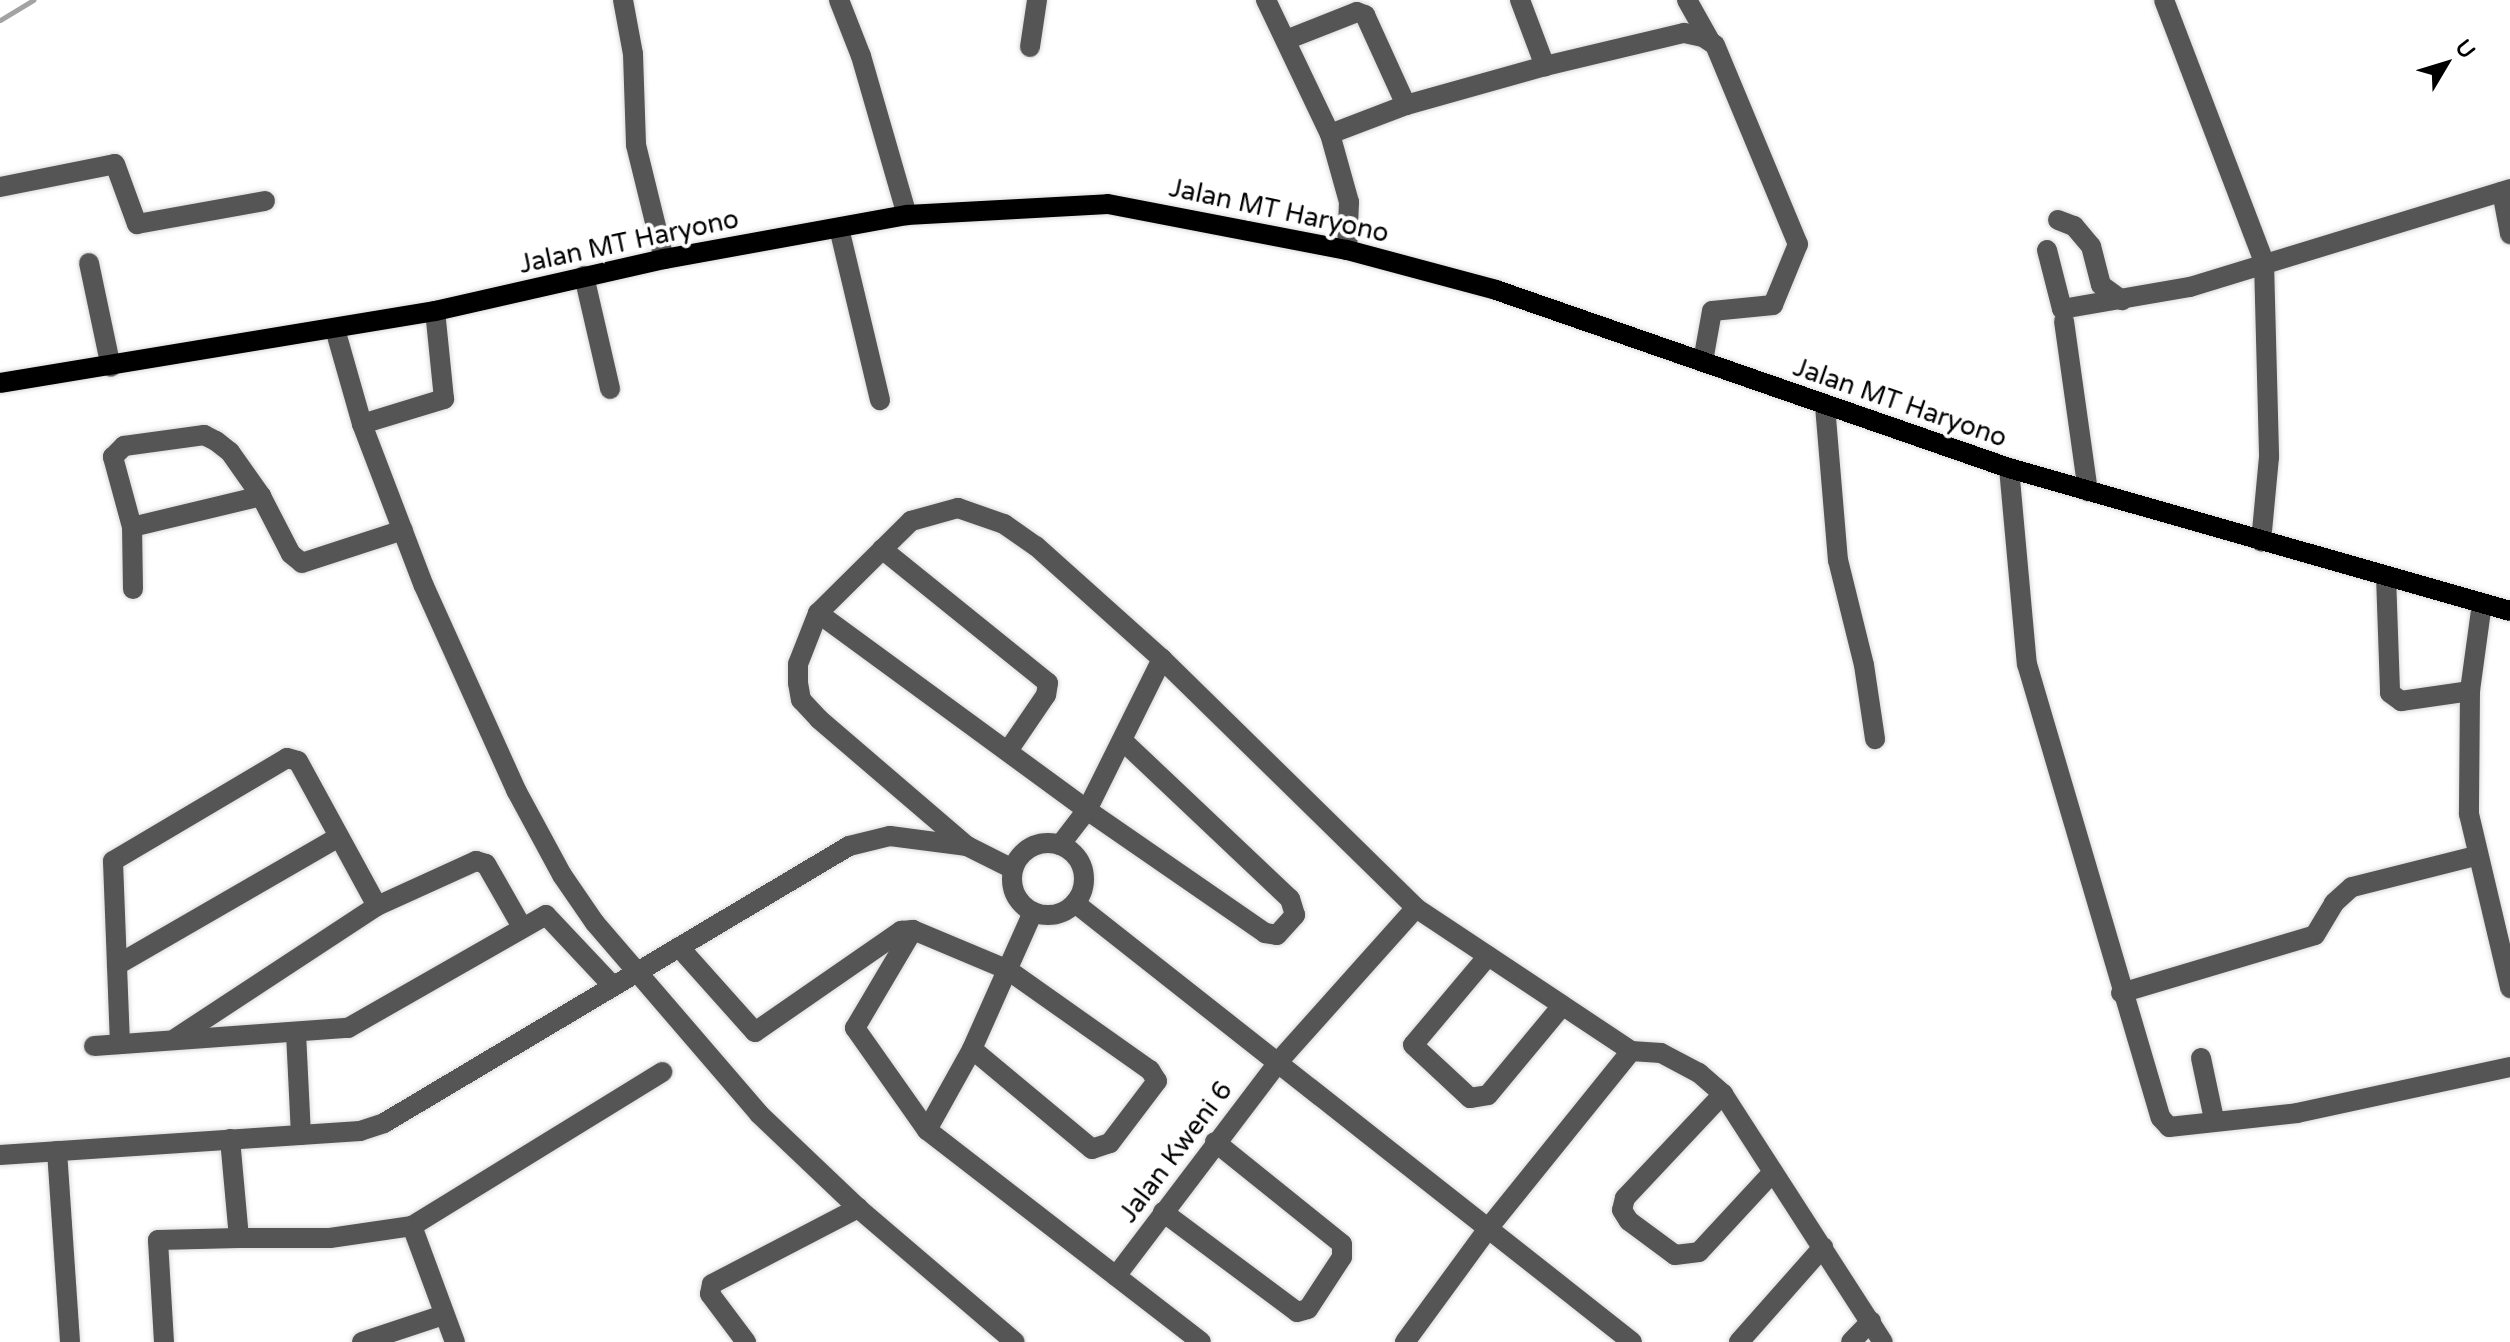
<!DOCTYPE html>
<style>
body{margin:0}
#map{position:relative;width:2510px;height:1342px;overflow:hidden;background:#fff;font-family:"Varela Round",sans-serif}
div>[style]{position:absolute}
.stream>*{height:5px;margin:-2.5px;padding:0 2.5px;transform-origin:2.5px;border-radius:2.5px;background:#a3a3a3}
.roads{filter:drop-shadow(0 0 2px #dbdbdb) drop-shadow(0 0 2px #dbdbdb)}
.minor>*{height:20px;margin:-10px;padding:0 10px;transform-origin:10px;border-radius:10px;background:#555}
.minor>.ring{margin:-10px;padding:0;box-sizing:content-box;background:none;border:20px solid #555;border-radius:50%}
.major>*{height:20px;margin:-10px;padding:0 10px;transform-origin:10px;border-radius:10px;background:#000}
span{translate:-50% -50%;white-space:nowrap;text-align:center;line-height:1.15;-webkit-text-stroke:8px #fff;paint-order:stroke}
.street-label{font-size:26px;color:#000}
.north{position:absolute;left:2406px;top:24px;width:80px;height:80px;-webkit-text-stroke:6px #fff;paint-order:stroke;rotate:52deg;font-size:22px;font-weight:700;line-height:32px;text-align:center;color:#000}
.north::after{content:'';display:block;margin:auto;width:28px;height:36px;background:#000;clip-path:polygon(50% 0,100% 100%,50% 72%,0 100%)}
</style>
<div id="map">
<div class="stream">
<div style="left:0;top:20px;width:39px;rotate:-31deg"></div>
</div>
<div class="roads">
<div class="minor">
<div style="left:623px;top:0;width:55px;rotate:79.5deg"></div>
<div style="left:633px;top:54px;width:91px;rotate:88.1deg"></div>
<div style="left:636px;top:145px;width:117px;rotate:76.2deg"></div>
<div style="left:839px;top:0;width:60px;rotate:68.6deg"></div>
<div style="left:861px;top:56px;width:166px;rotate:73.9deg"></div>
<div style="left:1266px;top:0;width:148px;rotate:64.5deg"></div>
<div style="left:1330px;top:134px;width:71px;rotate:74.4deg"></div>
<div style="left:1349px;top:202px;width:48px;rotate:92.4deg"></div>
<div style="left:1520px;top:0;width:71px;rotate:69.3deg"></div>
<div style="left:1687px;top:0;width:47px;rotate:60.7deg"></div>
<div style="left:2164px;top:0;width:280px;rotate:69.1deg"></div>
<div style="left:2264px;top:262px;width:195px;rotate:88.5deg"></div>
<div style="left:2269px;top:457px;width:85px;rotate:95.4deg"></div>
<div style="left:1286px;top:40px;width:76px;rotate:-21.5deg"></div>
<div style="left:1357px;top:12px;width:9px;rotate:21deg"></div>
<div style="left:1365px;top:15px;width:99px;rotate:65.5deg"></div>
<div style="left:1030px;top:47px;width:48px;rotate:-81.5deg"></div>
<div style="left:1330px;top:134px;width:81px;rotate:-20.9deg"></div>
<div style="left:1406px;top:105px;width:144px;rotate:-15.7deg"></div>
<div style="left:1545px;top:66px;width:143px;rotate:-13.4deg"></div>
<div style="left:1684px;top:33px;width:19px;rotate:12deg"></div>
<div style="left:1703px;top:37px;width:14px;rotate:34deg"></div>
<div style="left:1715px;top:45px;width:216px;rotate:67.4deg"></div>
<div style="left:1798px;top:244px;width:66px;rotate:112.3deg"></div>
<div style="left:1773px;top:305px;width:61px;rotate:174.4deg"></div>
<div style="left:1712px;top:311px;width:51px;rotate:100.2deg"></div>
<div style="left:0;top:187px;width:117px;rotate:-11.3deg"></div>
<div style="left:115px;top:164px;width:64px;rotate:69.9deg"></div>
<div style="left:137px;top:224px;width:130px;rotate:-10.2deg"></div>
<div style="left:2502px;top:192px;width:43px;rotate:79.2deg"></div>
<div style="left:2058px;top:220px;width:17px;rotate:21deg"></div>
<div style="left:2074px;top:226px;width:26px;rotate:50deg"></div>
<div style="left:2091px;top:246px;width:40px;rotate:75.6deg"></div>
<div style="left:2101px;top:285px;width:26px;rotate:36deg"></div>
<div style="left:839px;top:228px;width:177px;rotate:76.6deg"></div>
<div style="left:2047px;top:250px;width:61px;rotate:75.7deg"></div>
<div style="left:2062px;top:309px;width:130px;rotate:-9.8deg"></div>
<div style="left:2190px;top:287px;width:335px;rotate:-17deg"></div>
<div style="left:89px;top:263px;width:106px;rotate:78.1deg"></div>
<div style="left:584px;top:276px;width:116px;rotate:77deg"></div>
<div style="left:2064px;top:321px;width:172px;rotate:82deg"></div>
<div style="left:335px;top:329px;width:99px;rotate:74.1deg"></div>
<div style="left:362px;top:424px;width:173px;rotate:69.1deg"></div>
<div style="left:424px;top:586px;width:224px;rotate:65.7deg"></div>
<div style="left:516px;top:790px;width:97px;rotate:61.6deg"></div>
<div style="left:562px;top:875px;width:58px;rotate:55.5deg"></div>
<div style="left:595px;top:923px;width:252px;rotate:49.3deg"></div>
<div style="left:759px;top:1114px;width:137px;rotate:43.5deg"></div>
<div style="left:858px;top:1208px;width:206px;rotate:40.5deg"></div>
<div style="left:1825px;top:406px;width:155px;rotate:85.2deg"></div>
<div style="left:1838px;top:560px;width:108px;rotate:76.1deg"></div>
<div style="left:1864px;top:665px;width:75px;rotate:81.5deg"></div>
<div style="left:362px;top:424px;width:86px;rotate:-17deg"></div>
<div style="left:444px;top:399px;width:88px;rotate:-95.8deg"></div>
<div style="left:2009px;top:468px;width:197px;rotate:84.8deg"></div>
<div style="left:2027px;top:664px;width:473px;rotate:73.6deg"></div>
<div style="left:2161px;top:1118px;width:12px;rotate:48deg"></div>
<div style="left:2169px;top:1127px;width:129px;rotate:-6.2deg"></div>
<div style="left:2297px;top:1113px;width:218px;rotate:-12.2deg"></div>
<div style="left:132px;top:527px;width:133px;rotate:-13.5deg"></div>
<div style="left:882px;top:549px;width:213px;rotate:38.9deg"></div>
<div style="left:1048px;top:683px;width:12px;rotate:99deg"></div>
<div style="left:1046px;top:695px;width:68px;rotate:124.2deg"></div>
<div style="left:2386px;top:576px;width:117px;rotate:88deg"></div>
<div style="left:2390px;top:693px;width:14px;rotate:36deg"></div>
<div style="left:2401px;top:701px;width:70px;rotate:-8.2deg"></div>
<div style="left:133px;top:589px;width:62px;rotate:-90.9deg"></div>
<div style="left:132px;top:527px;width:73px;rotate:-105.2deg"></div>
<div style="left:113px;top:457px;width:16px;rotate:-45deg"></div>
<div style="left:124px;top:446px;width:81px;rotate:-7.8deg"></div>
<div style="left:204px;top:435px;width:13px;rotate:27deg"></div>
<div style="left:216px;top:441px;width:18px;rotate:38deg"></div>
<div style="left:230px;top:452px;width:54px;rotate:54.8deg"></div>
<div style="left:261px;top:496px;width:65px;rotate:62.7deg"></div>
<div style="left:291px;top:554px;width:14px;rotate:39deg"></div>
<div style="left:302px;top:563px;width:106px;rotate:-18.1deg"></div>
<div style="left:2482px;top:603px;width:89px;rotate:97.8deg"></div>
<div style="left:2470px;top:691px;width:123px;rotate:90.5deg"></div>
<div style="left:2469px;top:814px;width:179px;rotate:76.7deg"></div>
<div style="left:818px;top:613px;width:333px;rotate:36.2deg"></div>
<div style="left:1087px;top:810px;width:216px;rotate:34.6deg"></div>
<div style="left:1265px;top:933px;width:12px;rotate:9deg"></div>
<div style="left:1277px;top:935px;width:27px;rotate:-48deg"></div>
<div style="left:1295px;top:915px;width:17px;rotate:-107deg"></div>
<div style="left:1290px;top:899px;width:231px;rotate:-136.6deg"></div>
<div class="ring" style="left:1012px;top:843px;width:52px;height:52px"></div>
<div style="left:1060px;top:845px;width:44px;rotate:-52.4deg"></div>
<div style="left:1087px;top:810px;width:169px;rotate:-63.6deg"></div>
<div style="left:967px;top:846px;width:195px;rotate:-139.4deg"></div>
<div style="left:819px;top:719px;width:26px;rotate:-133deg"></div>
<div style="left:801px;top:700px;width:17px;rotate:-100deg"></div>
<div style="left:798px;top:683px;width:19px;rotate:-90deg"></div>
<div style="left:798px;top:664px;width:55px;rotate:-68.6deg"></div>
<div style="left:818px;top:613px;width:131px;rotate:-44.7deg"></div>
<div style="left:911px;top:521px;width:49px;rotate:-15.5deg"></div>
<div style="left:958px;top:508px;width:49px;rotate:19.2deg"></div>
<div style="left:1004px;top:524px;width:39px;rotate:35deg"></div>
<div style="left:1036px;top:546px;width:169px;rotate:41.9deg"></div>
<div style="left:1162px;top:659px;width:356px;rotate:44.4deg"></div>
<div style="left:1416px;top:908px;width:258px;rotate:33.6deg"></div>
<div style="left:1631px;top:1051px;width:30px;rotate:4deg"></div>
<div style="left:1661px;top:1053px;width:43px;rotate:27.8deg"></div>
<div style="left:1699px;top:1073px;width:32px;rotate:41deg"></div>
<div style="left:1723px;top:1094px;width:295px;rotate:57.2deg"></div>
<div style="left:1075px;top:903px;width:709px;rotate:38.24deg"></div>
<div style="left:913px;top:930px;width:114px;rotate:120.6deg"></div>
<div style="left:855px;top:1028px;width:125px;rotate:54.8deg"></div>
<div style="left:927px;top:1130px;width:346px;rotate:37.7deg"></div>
<div style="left:679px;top:947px;width:114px;rotate:48.2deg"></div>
<div style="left:755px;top:1032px;width:178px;rotate:-34.7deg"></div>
<div style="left:901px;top:931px;width:12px;rotate:-5deg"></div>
<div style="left:913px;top:930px;width:103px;rotate:22.8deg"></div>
<div style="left:1008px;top:970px;width:174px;rotate:35.2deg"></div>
<div style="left:1150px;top:1070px;width:13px;rotate:58deg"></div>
<div style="left:1157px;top:1081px;width:78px;rotate:127.2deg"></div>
<div style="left:1110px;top:1143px;width:19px;rotate:162deg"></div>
<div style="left:1092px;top:1149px;width:156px;rotate:-140.2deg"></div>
<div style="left:1488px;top:956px;width:116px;rotate:130.1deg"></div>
<div style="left:1413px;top:1045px;width:78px;rotate:42.9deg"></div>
<div style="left:1470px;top:1098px;width:18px;rotate:-9deg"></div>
<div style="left:1488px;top:1095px;width:116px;rotate:-50.3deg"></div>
<div style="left:117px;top:965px;width:256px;rotate:-30deg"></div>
<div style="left:2121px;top:993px;width:202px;rotate:-16.6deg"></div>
<div style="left:2315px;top:935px;width:37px;rotate:-59deg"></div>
<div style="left:2334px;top:903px;width:24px;rotate:-42deg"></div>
<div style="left:2352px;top:887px;width:127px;rotate:-14.1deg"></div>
<div style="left:296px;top:1033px;width:102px;rotate:87.2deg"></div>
<div style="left:176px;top:1038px;width:240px;rotate:-33.3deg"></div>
<div style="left:377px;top:906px;width:109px;rotate:-24.4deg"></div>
<div style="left:476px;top:861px;width:10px;rotate:17deg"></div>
<div style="left:486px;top:864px;width:73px;rotate:60.3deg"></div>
<div style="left:120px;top:1044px;width:183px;rotate:-92.2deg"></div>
<div style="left:113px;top:861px;width:202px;rotate:-30.6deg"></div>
<div style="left:287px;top:758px;width:11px;rotate:15deg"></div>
<div style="left:298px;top:761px;width:165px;rotate:61.4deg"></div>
<div style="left:94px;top:1046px;width:255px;rotate:-4.1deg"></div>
<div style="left:348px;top:1028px;width:228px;rotate:-29.7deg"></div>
<div style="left:546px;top:915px;width:98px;rotate:46.7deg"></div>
<div style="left:2201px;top:1058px;width:62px;rotate:78deg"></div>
<div style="left:1723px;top:1094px;width:143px;rotate:133.3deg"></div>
<div style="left:1625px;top:1198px;width:12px;rotate:104deg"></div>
<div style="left:1622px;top:1210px;width:13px;rotate:58deg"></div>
<div style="left:1629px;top:1221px;width:57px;rotate:36.5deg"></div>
<div style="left:1675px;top:1255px;width:24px;rotate:-7deg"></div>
<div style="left:1699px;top:1252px;width:109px;rotate:-47.2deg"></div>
<div style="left:927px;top:1130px;width:93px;rotate:-60.9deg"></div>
<div style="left:972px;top:1049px;width:150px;rotate:-66deg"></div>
<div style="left:230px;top:1139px;width:99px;rotate:84.8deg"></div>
<div style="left:239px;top:1238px;width:91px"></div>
<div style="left:330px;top:1238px;width:83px;rotate:-8.3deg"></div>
<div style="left:412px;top:1226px;width:294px;rotate:-31.6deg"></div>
<div style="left:57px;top:1151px;width:191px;rotate:86.1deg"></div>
<div style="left:0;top:1155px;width:361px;rotate:-3.8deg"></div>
<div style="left:360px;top:1131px;width:25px;rotate:-18deg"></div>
<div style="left:384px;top:1123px;width:541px;rotate:-30.78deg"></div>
<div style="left:849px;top:846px;width:42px;rotate:-13.7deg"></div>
<div style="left:890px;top:836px;width:78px;rotate:7.4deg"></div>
<div style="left:967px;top:846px;width:51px;rotate:26.6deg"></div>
<div style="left:1163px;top:1212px;width:167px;rotate:36.7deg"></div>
<div style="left:1297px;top:1312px;width:11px;rotate:-15deg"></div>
<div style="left:1308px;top:1309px;width:62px;rotate:-56.8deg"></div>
<div style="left:1342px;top:1257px;width:13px;rotate:-90deg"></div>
<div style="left:1342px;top:1244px;width:163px;rotate:-141.2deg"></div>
<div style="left:412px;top:1226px;width:124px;rotate:69.7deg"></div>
<div style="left:1116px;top:1276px;width:270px;rotate:-52.8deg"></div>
<div style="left:1279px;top:1061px;width:205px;rotate:-48.2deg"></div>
<div style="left:164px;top:1342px;width:102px;rotate:-93.4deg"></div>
<div style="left:158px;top:1240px;width:81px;rotate:-1.4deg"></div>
<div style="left:362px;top:1342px;width:85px;rotate:-18.4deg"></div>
<div style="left:746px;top:1342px;width:60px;rotate:-126.9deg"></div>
<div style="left:710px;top:1294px;width:10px;rotate:-79deg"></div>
<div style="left:712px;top:1284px;width:165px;rotate:-27.5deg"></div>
<div style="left:1405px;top:1342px;width:144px;rotate:-53.8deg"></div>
<div style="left:1490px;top:1226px;width:225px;rotate:-51.1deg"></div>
<div style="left:1739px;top:1342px;width:127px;rotate:-48.5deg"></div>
<div style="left:1851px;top:1342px;width:29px;rotate:-46deg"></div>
</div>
<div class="major">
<div style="left:0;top:383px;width:441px;rotate:-9.4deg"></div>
<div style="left:435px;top:311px;width:235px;rotate:-12.8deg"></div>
<div style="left:664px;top:259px;width:247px;rotate:-10.3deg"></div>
<div style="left:907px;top:215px;width:201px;rotate:-3.1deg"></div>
<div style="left:1108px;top:204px;width:243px;rotate:10.9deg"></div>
<div style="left:1347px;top:250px;width:154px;rotate:15deg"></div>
<div style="left:1496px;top:290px;width:543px;rotate:19.14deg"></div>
<div style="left:2009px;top:468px;width:521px;rotate:15.93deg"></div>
</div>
</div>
<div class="street-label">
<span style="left:1279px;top:211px;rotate:12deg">Jalan MT Haryono</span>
<span style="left:629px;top:242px;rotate:-12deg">Jalan MT Haryono</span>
<span style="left:1900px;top:403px;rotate:19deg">Jalan MT Haryono</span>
<span style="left:1176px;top:1152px;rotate:-53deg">Jalan Kweni 6</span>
</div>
<div class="north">U</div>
</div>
